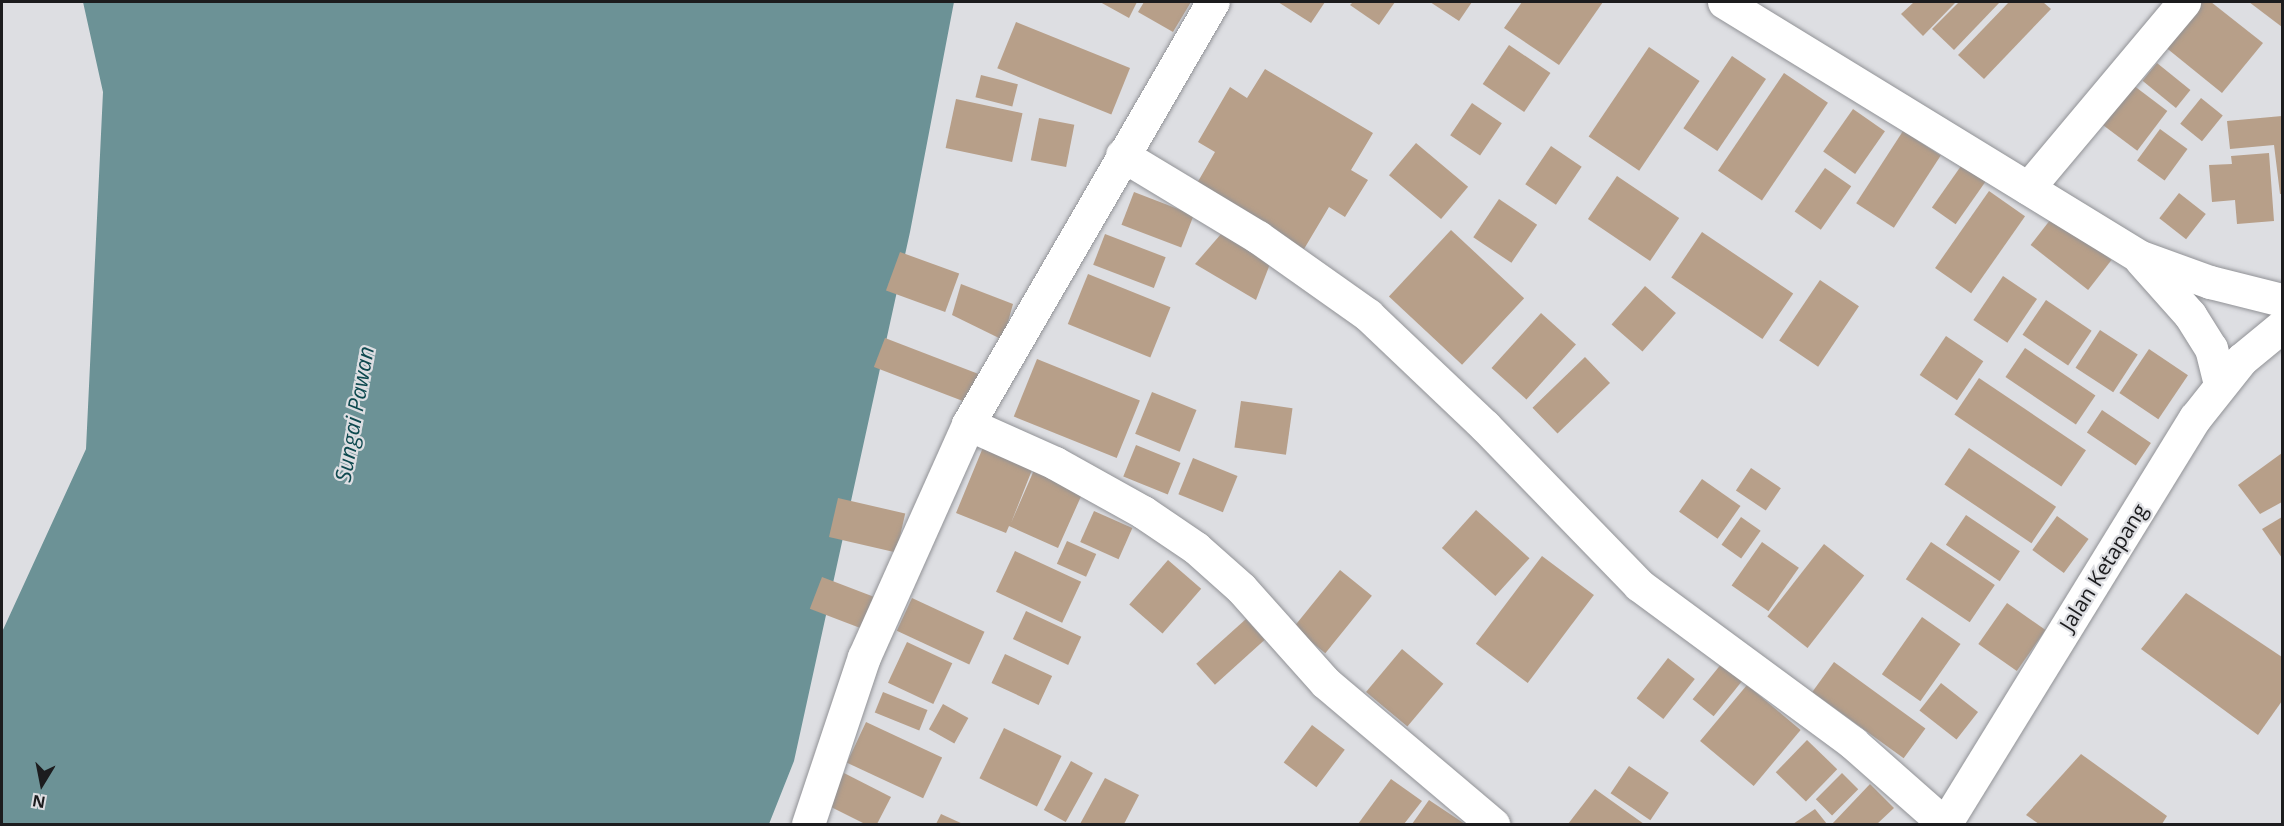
<!DOCTYPE html>
<style>
body{margin:0}
#map{position:relative;width:2284px;height:826px;overflow:hidden;background:#dddee2;font-family:"Open Sans",sans-serif}
div>[style]{position:absolute}
.water>*{inset:0;background:#6c9296}
.building>*{inset:0;background:#b79f89;transform-origin:0 0}
.roads{filter:drop-shadow(0 0 2px #919296) drop-shadow(0 0 2px #919296)}
.minor>*{height:33px;margin:-16.5px;padding:0 16.5px;transform-origin:16.5px;border-radius:16.5px;background:#fff}
.major>*{height:33px;margin:-16.5px;padding:0 16.5px;transform-origin:16.5px;border-radius:16.5px;background:#fff}
span{translate:-50% -50%;white-space:nowrap;text-align:center;line-height:1.15;-webkit-text-stroke:4.5px #dddee2;paint-order:stroke}
.street-label{font-size:21px;color:#1c1c1e}
.water-label{font-size:22px;color:#0d484e;font-style:italic}
.frame{position:absolute;inset:0;border:3px solid #1c1c1e;pointer-events:none}
.north{position:absolute;left:12px;top:754px;width:60px;height:60px;-webkit-text-stroke:4px #dddee2;paint-order:stroke;rotate:190deg;font-size:16px;font-weight:700;line-height:24px;text-align:center;color:#1c1c1e}
.north::after{content:'';display:block;margin:auto;width:21px;height:27px;background:#1c1c1e;clip-path:polygon(50% 0,100% 100%,50% 72%,0 100%)}
</style>
<div id="map">
<div class="water">
<div style="clip-path:polygon(83px 2px,954px 2px,910px 232px,794px 761px,769px 824px,2px 824px,2px 632px,86px 449px,103px 92px)"></div>
</div>
<div class="building">
<div style="clip-path:polygon(1100px 2px,1137px 2px,1129px 18px)"></div>
<div style="clip-path:polygon(1144px 2px,1191px 2px,1173px 32px,1138px 12px)"></div>
<div style="clip-path:polygon(1278px 2px,1325px 2px,1311px 23px)"></div>
<div style="clip-path:polygon(1353px 2px,1395px 2px,1379px 25px,1350px 5px)"></div>
<div style="clip-path:polygon(1430px 2px,1472px 2px,1459px 21px)"></div>
<div style="clip-path:polygon(1522px 2px,1603px 2px,1559px 65px,1504px 28px)"></div>
<div style="clip-path:polygon(1914px 2px,1956px 2px,1923px 36px,1901px 14px)"></div>
<div style="clip-path:polygon(1959px 2px,2000px 2px,1954px 50px,1932px 29px)"></div>
<div style="clip-path:polygon(2009px 2px,2043px 2px,2051px 9px,1984px 79px,1958px 55px)"></div>
<div style="clip-path:polygon(2200px 2px,2211px 2px,2263px 43px,2222px 93px,2164px 46px)"></div>
<div style="clip-path:polygon(2249px 2px,2282px 2px,2282px 27px)"></div>
<div style="left:1016px;top:22px;width:123px;height:50px;rotate:22deg"></div>
<div style="left:1509px;top:45px;width:50px;height:47px;rotate:34deg"></div>
<div style="left:1649px;top:47px;width:61px;height:108px;rotate:34deg"></div>
<div style="left:1732px;top:56px;width:41px;height:87px;rotate:34deg"></div>
<div style="left:2157px;top:63px;width:43px;height:23px;rotate:39deg"></div>
<div style="clip-path:polygon(1265px 69px,1373px 133px,1351px 170px,1368px 180px,1345px 217px,1329px 207px,1304px 249px,1196px 185px,1215px 152px,1198px 142px,1230px 87px,1247px 98px)"></div>
<div style="left:1784px;top:73px;width:53px;height:118px;rotate:34deg"></div>
<div style="left:981px;top:75px;width:38px;height:23px;rotate:14deg"></div>
<div style="left:2129px;top:82px;width:48px;height:50px;rotate:37deg"></div>
<div style="left:2201px;top:98px;width:28px;height:33px;rotate:39deg"></div>
<div style="left:956px;top:99px;width:68px;height:50px;rotate:12deg"></div>
<div style="left:1472px;top:103px;width:36px;height:39px;rotate:34deg"></div>
<div style="left:1853px;top:109px;width:39px;height:52px;rotate:35deg"></div>
<div style="clip-path:polygon(2282px 116px,2282px 194px,2280px 194px,2274px 145px,2230px 149px,2227px 121px)"></div>
<div style="left:1039px;top:118px;width:36px;height:43px;rotate:11deg"></div>
<div style="left:2160px;top:129px;width:34px;height:39px;rotate:36deg"></div>
<div style="left:1903px;top:131px;width:45px;height:86px;rotate:33deg"></div>
<div style="left:1416px;top:143px;width:68px;height:42px;rotate:40deg"></div>
<div style="left:1551px;top:146px;width:37px;height:46px;rotate:34deg"></div>
<div style="clip-path:polygon(2269px 153px,2274px 221px,2237px 224px,2235px 200px,2212px 202px,2209px 165px,2232px 164px,2231px 156px)"></div>
<div style="left:1968px;top:156px;width:29px;height:63px;rotate:35deg"></div>
<div style="left:1825px;top:168px;width:32px;height:53px;rotate:35deg"></div>
<div style="left:1617px;top:176px;width:75px;height:52px;rotate:34deg"></div>
<div style="left:1989px;top:191px;width:44px;height:94px;rotate:35deg"></div>
<div style="left:1134px;top:192px;width:64px;height:35px;rotate:21deg"></div>
<div style="left:2179px;top:193px;width:34px;height:32px;rotate:38deg"></div>
<div style="left:1499px;top:199px;width:46px;height:46px;rotate:34deg"></div>
<div style="left:2054px;top:215px;width:73px;height:38px;rotate:38deg"></div>
<div style="left:1451px;top:230px;width:100px;height:91px;rotate:43deg"></div>
<div style="left:1702px;top:232px;width:110px;height:55px;rotate:34deg"></div>
<div style="left:1105px;top:234px;width:65px;height:33px;rotate:21deg"></div>
<div style="clip-path:polygon(1221px 234px,1270px 264px,1256px 300px,1195px 264px)"></div>
<div style="left:900px;top:252px;width:63px;height:41px;rotate:20deg"></div>
<div style="left:1088px;top:274px;width:89px;height:54px;rotate:22deg"></div>
<div style="left:2003px;top:276px;width:41px;height:53px;rotate:34deg"></div>
<div style="left:1820px;top:280px;width:47px;height:73px;rotate:34deg"></div>
<div style="clip-path:polygon(961px 284px,1013px 304px,1003px 340px,952px 315px)"></div>
<div style="left:1645px;top:286px;width:41px;height:51px;rotate:41deg"></div>
<div style="left:2046px;top:300px;width:55px;height:42px;rotate:34deg"></div>
<div style="left:1541px;top:313px;width:47px;height:74px;rotate:42deg"></div>
<div style="left:2100px;top:330px;width:45px;height:45px;rotate:33deg"></div>
<div style="left:1946px;top:336px;width:45px;height:47px;rotate:34deg"></div>
<div style="left:885px;top:338px;width:103px;height:31px;rotate:21deg"></div>
<div style="left:2025px;top:348px;width:85px;height:35px;rotate:34deg"></div>
<div style="left:2149px;top:349px;width:47px;height:53px;rotate:34deg"></div>
<div style="left:1585px;top:357px;width:36px;height:73px;rotate:46deg"></div>
<div style="left:1037px;top:359px;width:111px;height:62px;rotate:22deg"></div>
<div style="left:1979px;top:378px;width:129px;height:44px;rotate:34deg"></div>
<div style="left:1152px;top:392px;width:48px;height:45px;rotate:22deg"></div>
<div style="left:1241px;top:401px;width:52px;height:47px;rotate:8deg"></div>
<div style="left:2102px;top:410px;width:59px;height:27px;rotate:34deg"></div>
<div style="clip-path:polygon(984px 445px,1034px 465px,1011px 523px,1038px 461px,1087px 483px,1058px 548px,1009px 526px,1006px 533px,956px 513px)"></div>
<div style="left:1136px;top:445px;width:48px;height:34px;rotate:22deg"></div>
<div style="left:1969px;top:448px;width:105px;height:44px;rotate:34deg"></div>
<div style="clip-path:polygon(2282px 453px,2282px 502px,2260px 514px,2238px 485px)"></div>
<div style="left:1193px;top:458px;width:48px;height:39px;rotate:22deg"></div>
<div style="left:1751px;top:468px;width:36px;height:27px;rotate:34deg"></div>
<div style="left:1702px;top:479px;width:47px;height:40px;rotate:35deg"></div>
<div style="left:838px;top:498px;width:69px;height:40px;rotate:13deg"></div>
<div style="left:1476px;top:510px;width:72px;height:51px;rotate:42deg"></div>
<div style="left:1094px;top:511px;width:42px;height:34px;rotate:24deg"></div>
<div style="left:1966px;top:515px;width:65px;height:36px;rotate:34deg"></div>
<div style="left:2057px;top:516px;width:39px;height:42px;rotate:36deg"></div>
<div style="left:1741px;top:517px;width:24px;height:34px;rotate:35deg"></div>
<div style="clip-path:polygon(2282px 517px,2282px 558px,2262px 529px)"></div>
<div style="left:1067px;top:541px;width:32px;height:25px;rotate:24deg"></div>
<div style="left:1762px;top:542px;width:45px;height:53px;rotate:35deg"></div>
<div style="left:1931px;top:542px;width:77px;height:45px;rotate:34deg"></div>
<div style="left:1824px;top:544px;width:51px;height:92px;rotate:38deg"></div>
<div style="left:1015px;top:551px;width:73px;height:45px;rotate:25deg"></div>
<div style="left:1542px;top:556px;width:65px;height:110px;rotate:37deg"></div>
<div style="left:1168px;top:560px;width:44px;height:59px;rotate:41deg"></div>
<div style="left:1340px;top:570px;width:41px;height:74px;rotate:39deg"></div>
<div style="left:822px;top:577px;width:61px;height:34px;rotate:21deg"></div>
<div style="clip-path:polygon(2186px 593px,2282px 657px,2282px 701px,2258px 735px,2141px 649px)"></div>
<div style="left:912px;top:598px;width:80px;height:36px;rotate:25deg"></div>
<div style="left:2007px;top:603px;width:47px;height:50px;rotate:35deg"></div>
<div style="left:1026px;top:611px;width:61px;height:31px;rotate:25deg"></div>
<div style="left:1922px;top:617px;width:47px;height:70px;rotate:35deg"></div>
<div style="left:1246px;top:619px;width:28px;height:67px;rotate:48deg"></div>
<div style="left:907px;top:642px;width:50px;height:45px;rotate:25deg"></div>
<div style="left:1402px;top:649px;width:54px;height:56px;rotate:40deg"></div>
<div style="left:1005px;top:654px;width:52px;height:32px;rotate:25deg"></div>
<div style="left:1668px;top:658px;width:34px;height:51px;rotate:38deg"></div>
<div style="left:1726px;top:658px;width:27px;height:53px;rotate:39deg"></div>
<div style="left:1834px;top:662px;width:113px;height:37px;rotate:36deg"></div>
<div style="left:1941px;top:683px;width:47px;height:35px;rotate:38deg"></div>
<div style="left:1747px;top:685px;width:70px;height:73px;rotate:40deg"></div>
<div style="left:883px;top:692px;width:48px;height:22px;rotate:22deg"></div>
<div style="left:943px;top:704px;width:29px;height:29px;rotate:29deg"></div>
<div style="left:866px;top:722px;width:84px;height:45px;rotate:25deg"></div>
<div style="left:1312px;top:725px;width:41px;height:47px;rotate:37deg"></div>
<div style="left:1004px;top:728px;width:64px;height:56px;rotate:26deg"></div>
<div style="left:1807px;top:740px;width:42px;height:45px;rotate:44deg"></div>
<div style="clip-path:polygon(2081px 754px,2167px 816px,2162px 824px,2039px 824px,2026px 815px)"></div>
<div style="left:1071px;top:761px;width:25px;height:56px;rotate:29deg"></div>
<div style="left:1629px;top:766px;width:48px;height:33px;rotate:34deg"></div>
<div style="clip-path:polygon(844px 773px,891px 797px,877px 824px,865px 824px,827px 805px)"></div>
<div style="left:1842px;top:773px;width:23px;height:37px;rotate:45deg"></div>
<div style="clip-path:polygon(1105px 778px,1139px 795px,1124px 824px,1080px 824px)"></div>
<div style="clip-path:polygon(1391px 779px,1422px 801px,1404px 824px,1358px 824px)"></div>
<div style="clip-path:polygon(1870px 784px,1894px 808px,1877px 824px,1832px 824px)"></div>
<div style="clip-path:polygon(1595px 789px,1644px 824px,1568px 824px)"></div>
<div style="clip-path:polygon(1429px 800px,1465px 824px,1412px 824px)"></div>
<div style="clip-path:polygon(1815px 809px,1827px 824px,1793px 824px)"></div>
<div style="clip-path:polygon(941px 814px,963px 824px,936px 824px)"></div>
</div>
<div class="roads">
<div class="minor">
<div style="left:1724px;top:2px;width:486px;rotate:31.5deg"></div>
<div style="left:2138px;top:256px;width:77px;rotate:19.9deg"></div>
<div style="left:2210px;top:282px;width:74px;rotate:14deg"></div>
<div style="left:1122px;top:155px;width:159px;rotate:31.1deg"></div>
<div style="left:1258px;top:237px;width:135px;rotate:35.3deg"></div>
<div style="left:1368px;top:315px;width:161px;rotate:43.5deg"></div>
<div style="left:1485px;top:426px;width:221px;rotate:45.9deg"></div>
<div style="left:1639px;top:585px;width:266px;rotate:36.4deg"></div>
<div style="left:1853px;top:743px;width:123px;rotate:41.4deg"></div>
<div style="left:2028px;top:188px;width:243px;rotate:-50deg"></div>
<div style="left:2141px;top:260px;width:74px;rotate:48.3deg"></div>
<div style="left:2190px;top:315px;width:39px;rotate:58deg"></div>
<div style="left:2211px;top:348px;width:36px;rotate:76deg"></div>
<div style="left:968px;top:424px;width:95px;rotate:24.1deg"></div>
<div style="left:1055px;top:463px;width:101px;rotate:29.1deg"></div>
<div style="left:1143px;top:512px;width:64px;rotate:34.2deg"></div>
<div style="left:1196px;top:548px;width:60px;rotate:41.6deg"></div>
<div style="left:1241px;top:588px;width:127px;rotate:48.2deg"></div>
<div style="left:1326px;top:683px;width:219px;rotate:40.2deg"></div>
<div style="left:808px;top:824px;width:176px;rotate:-71.5deg"></div>
<div style="left:864px;top:657px;width:255px;rotate:-65.9deg"></div>
<div style="left:968px;top:424px;width:488px;rotate:-59.9deg"></div>
</div>
<div class="major">
<div style="left:1945px;top:824px;width:477px;rotate:-58.4deg"></div>
<div style="left:2195px;top:418px;width:75px;rotate:-51.5deg"></div>
<div style="left:2242px;top:359px;width:52px;rotate:-39.5deg"></div>
</div>
</div>
<div class="street-label">
<span style="left:2103px;top:567px;rotate:-58deg">Jalan Ketapang</span>
</div>
<div class="water-label">
<span style="left:354px;top:414px;rotate:-80deg">Sungai Pawan</span>
</div>
<div class="frame"></div>
<div class="north">N</div>
</div>
